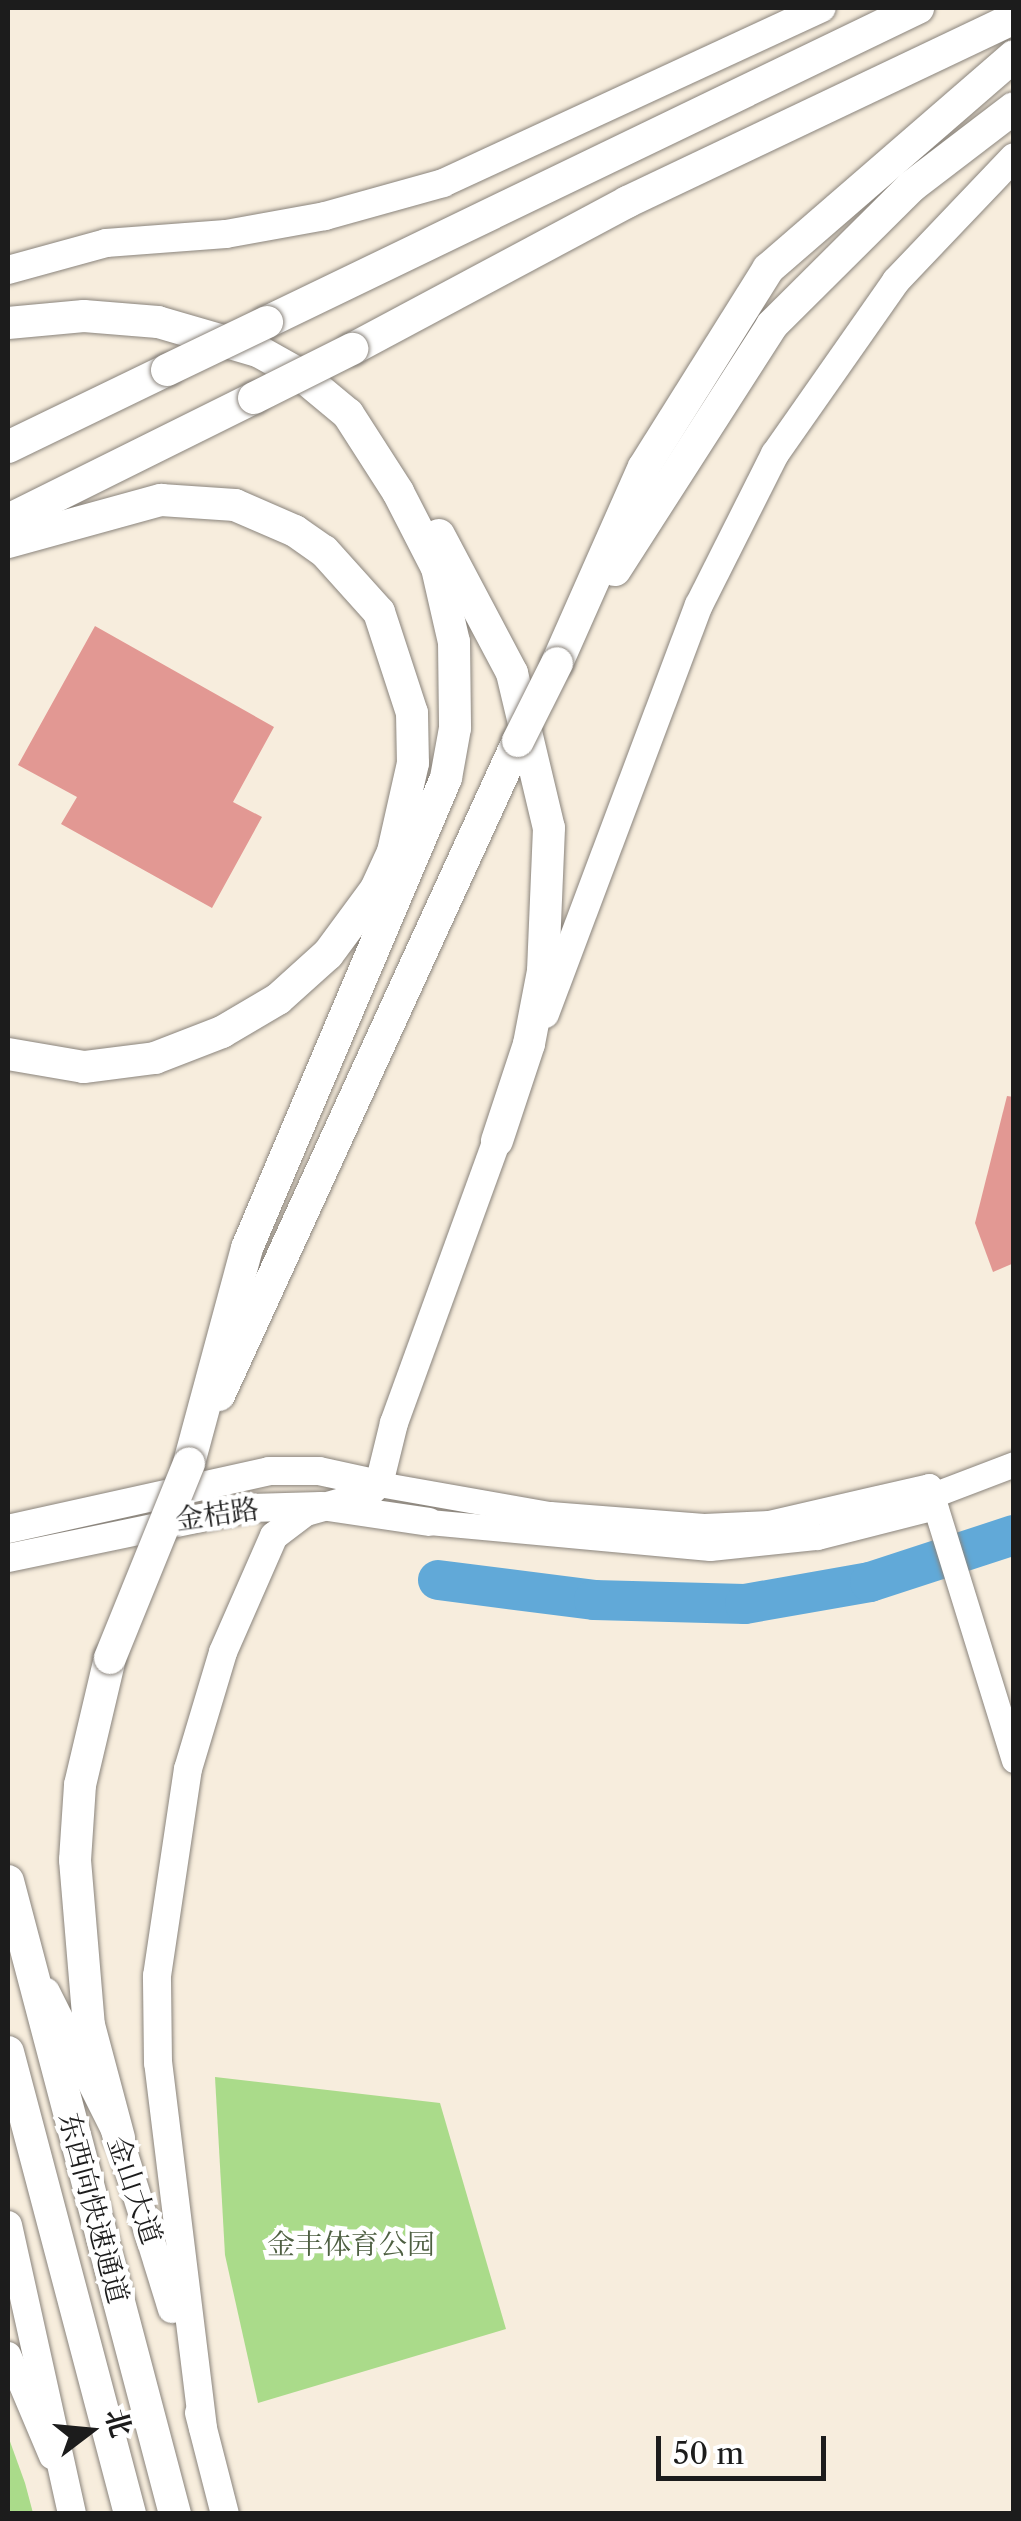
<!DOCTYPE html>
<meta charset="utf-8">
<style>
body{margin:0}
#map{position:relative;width:1021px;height:2521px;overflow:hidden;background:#f7eddd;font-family:"Libre Caslon Text","Noto Serif SC",serif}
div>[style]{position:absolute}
.green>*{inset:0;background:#aadb8a}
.river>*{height:40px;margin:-20px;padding:0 20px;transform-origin:20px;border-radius:20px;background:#61a9d8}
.building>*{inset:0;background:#e29893}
.roads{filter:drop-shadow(0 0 2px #8a847c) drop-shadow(0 0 2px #8a847c)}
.tertiary>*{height:25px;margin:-12.5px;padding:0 12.5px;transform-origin:12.5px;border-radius:12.5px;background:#fff}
.secondary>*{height:28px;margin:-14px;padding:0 14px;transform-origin:14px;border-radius:14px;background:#fff}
.trunk>*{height:32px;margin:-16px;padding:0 16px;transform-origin:16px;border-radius:16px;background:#fff}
.bridges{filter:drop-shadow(0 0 2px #8a847c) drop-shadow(0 0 2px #8a847c)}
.trunk-bridge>*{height:32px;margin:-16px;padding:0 16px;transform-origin:16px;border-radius:16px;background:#fff}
span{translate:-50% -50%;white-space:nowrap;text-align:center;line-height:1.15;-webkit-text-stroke:9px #fff;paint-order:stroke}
.street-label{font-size:28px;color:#1c1c1c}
.park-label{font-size:28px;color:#4e5f42}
.frame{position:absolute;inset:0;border:10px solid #1c1c1c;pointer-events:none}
.north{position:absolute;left:40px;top:2381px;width:100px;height:100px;-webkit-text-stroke:8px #fff;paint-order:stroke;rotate:74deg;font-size:28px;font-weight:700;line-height:40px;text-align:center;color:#1c1c1c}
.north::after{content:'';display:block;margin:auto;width:35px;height:45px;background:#1c1c1c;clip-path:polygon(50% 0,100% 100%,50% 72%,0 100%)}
.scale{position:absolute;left:656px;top:2436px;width:170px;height:45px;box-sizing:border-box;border:5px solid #1c1c1c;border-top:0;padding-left:12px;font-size:30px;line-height:35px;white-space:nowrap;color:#1c1c1c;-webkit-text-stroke:8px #fff;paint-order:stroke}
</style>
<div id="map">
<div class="green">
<div style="clip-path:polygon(215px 2077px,440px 2103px,506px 2329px,258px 2403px,225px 2255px)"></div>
<div style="clip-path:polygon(8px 2436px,25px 2483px,33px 2513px,8px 2513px)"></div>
</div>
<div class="river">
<div style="left:438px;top:1580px;width:157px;rotate:7.3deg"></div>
<div style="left:594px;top:1600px;width:151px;rotate:1.5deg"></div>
<div style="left:745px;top:1604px;width:127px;rotate:-10deg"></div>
<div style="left:870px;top:1582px;width:151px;rotate:-18.1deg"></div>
</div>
<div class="building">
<div style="clip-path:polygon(95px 626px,274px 727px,233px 802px,262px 817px,212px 908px,61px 824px,77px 797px,18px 765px)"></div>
<div style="clip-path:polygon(1007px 1096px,1014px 1097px,1014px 1263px,993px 1272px,975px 1223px)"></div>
</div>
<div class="roads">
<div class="tertiary">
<div style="left:379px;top:1484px;width:174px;rotate:10deg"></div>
<div style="left:550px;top:1514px;width:154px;rotate:4.5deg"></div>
<div style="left:704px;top:1526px;width:65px;rotate:-2.6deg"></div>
<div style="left:769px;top:1523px;width:164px;rotate:-13deg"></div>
<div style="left:929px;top:1486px;width:287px;rotate:72.8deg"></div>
<div style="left:933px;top:1495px;width:87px;rotate:-20.9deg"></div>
<div style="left:429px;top:1522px;width:282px;rotate:5.3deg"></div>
<div style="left:710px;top:1548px;width:108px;rotate:-5.9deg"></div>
<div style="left:817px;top:1537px;width:122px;rotate:-14.3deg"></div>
<div style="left:8px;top:2354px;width:111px;rotate:67.1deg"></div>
</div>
<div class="secondary">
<div style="left:8px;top:270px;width:102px;rotate:-15.4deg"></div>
<div style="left:106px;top:243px;width:120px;rotate:-4.3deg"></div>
<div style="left:226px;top:234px;width:101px;rotate:-10.3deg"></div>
<div style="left:325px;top:216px;width:123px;rotate:-15.6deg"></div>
<div style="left:443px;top:183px;width:417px;rotate:-24.8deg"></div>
<div style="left:545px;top:1014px;width:437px;rotate:-69.4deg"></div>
<div style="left:699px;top:605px;width:169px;rotate:-63.3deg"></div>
<div style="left:775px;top:454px;width:211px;rotate:-55deg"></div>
<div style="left:896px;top:281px;width:171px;rotate:-46.4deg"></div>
<div style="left:8px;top:1529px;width:267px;rotate:-12.5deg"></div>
<div style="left:269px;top:1471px;width:50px"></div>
<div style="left:319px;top:1471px;width:61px;rotate:12.2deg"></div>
<div style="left:8px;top:1558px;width:247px;rotate:-11.7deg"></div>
<div style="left:250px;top:1508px;width:71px;rotate:-1.6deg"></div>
<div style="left:321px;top:1506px;width:109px;rotate:8.4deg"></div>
<div style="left:46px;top:1992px;width:163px;rotate:63.4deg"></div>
<div style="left:119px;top:2138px;width:179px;rotate:72.8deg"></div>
<div style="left:8px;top:2225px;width:296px;rotate:77.5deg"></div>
<div style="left:199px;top:2413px;width:104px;rotate:75.6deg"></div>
<div style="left:203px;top:2428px;width:368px;rotate:-97deg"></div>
<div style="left:158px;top:2063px;width:87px;rotate:-90.7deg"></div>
<div style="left:157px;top:1976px;width:209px;rotate:-81.5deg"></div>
<div style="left:188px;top:1769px;width:122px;rotate:-73.3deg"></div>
<div style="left:223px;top:1652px;width:127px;rotate:-66.3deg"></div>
<div style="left:274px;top:1536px;width:40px;rotate:-37deg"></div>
<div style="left:306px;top:1512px;width:63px;rotate:-15.6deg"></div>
<div style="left:367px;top:1495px;width:16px;rotate:-43deg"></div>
<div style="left:379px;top:1484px;width:63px;rotate:-76.2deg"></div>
<div style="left:394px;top:1423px;width:318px;rotate:-70deg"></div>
</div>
<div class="trunk">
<div style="left:267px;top:322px;width:723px;rotate:-25.75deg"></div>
<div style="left:8px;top:323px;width:76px;rotate:-5.3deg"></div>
<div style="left:84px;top:316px;width:74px;rotate:4.6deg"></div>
<div style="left:158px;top:322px;width:104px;rotate:16.2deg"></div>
<div style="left:258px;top:351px;width:49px;rotate:29.2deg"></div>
<div style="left:301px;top:375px;width:61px;rotate:39.7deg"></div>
<div style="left:348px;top:414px;width:93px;rotate:57.3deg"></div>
<div style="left:398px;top:492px;width:85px;rotate:62.8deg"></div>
<div style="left:437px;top:568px;width:76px;rotate:77.1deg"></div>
<div style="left:454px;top:642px;width:86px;rotate:89.3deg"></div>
<div style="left:455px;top:728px;width:51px;rotate:100.2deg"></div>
<div style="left:446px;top:778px;width:510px;rotate:112.95deg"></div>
<div style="left:247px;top:1248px;width:223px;rotate:105.1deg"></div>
<div style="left:352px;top:349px;width:312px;rotate:-28.1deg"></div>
<div style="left:627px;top:202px;width:429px;rotate:-25.4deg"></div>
<div style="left:8px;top:447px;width:177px;rotate:-25.8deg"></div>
<div style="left:8px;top:520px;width:275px;rotate:-26.4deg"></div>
<div style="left:439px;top:535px;width:156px;rotate:62.1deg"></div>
<div style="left:512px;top:673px;width:159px;rotate:76.6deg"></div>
<div style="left:549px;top:828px;width:143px;rotate:92.4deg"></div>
<div style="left:543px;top:971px;width:74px;rotate:100.9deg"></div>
<div style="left:529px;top:1044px;width:102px;rotate:108.3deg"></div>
<div style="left:8px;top:542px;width:159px;rotate:-15.4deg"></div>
<div style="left:161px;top:500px;width:74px;rotate:3.9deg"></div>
<div style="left:235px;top:505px;width:65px;rotate:23.4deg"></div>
<div style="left:295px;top:531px;width:35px;rotate:35deg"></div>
<div style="left:324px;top:551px;width:82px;rotate:48deg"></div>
<div style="left:379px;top:612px;width:106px;rotate:71.9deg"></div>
<div style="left:412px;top:713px;width:50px;rotate:88.9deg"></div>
<div style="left:413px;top:763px;width:91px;rotate:102.7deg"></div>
<div style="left:393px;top:852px;width:41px;rotate:114.7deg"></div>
<div style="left:376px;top:889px;width:81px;rotate:126.4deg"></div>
<div style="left:328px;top:954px;width:67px;rotate:138deg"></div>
<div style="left:278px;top:999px;width:65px;rotate:149.5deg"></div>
<div style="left:222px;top:1032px;width:72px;rotate:158.8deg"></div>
<div style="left:155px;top:1058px;width:72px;rotate:172.8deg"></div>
<div style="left:84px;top:1067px;width:77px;rotate:-170.3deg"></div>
<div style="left:615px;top:570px;width:291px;rotate:-57.3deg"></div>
<div style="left:772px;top:325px;width:197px;rotate:-44.8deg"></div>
<div style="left:912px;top:186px;width:128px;rotate:-37.4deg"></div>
<div style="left:557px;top:663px;width:214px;rotate:-66.1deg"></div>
<div style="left:644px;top:467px;width:234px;rotate:-57.9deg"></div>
<div style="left:768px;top:269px;width:325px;rotate:-40.9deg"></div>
<div style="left:219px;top:1395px;width:719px;rotate:-65.43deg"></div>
<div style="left:110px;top:1658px;width:130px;rotate:103.3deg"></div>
<div style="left:80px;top:1785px;width:75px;rotate:93.8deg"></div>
<div style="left:75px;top:1860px;width:166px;rotate:85.2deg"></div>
<div style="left:89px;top:2025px;width:117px;rotate:75.1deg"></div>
<div style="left:8px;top:1881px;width:655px;rotate:75.22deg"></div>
<div style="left:8px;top:2052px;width:478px;rotate:75.2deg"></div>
</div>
</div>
<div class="bridges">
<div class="trunk-bridge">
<div style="left:167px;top:370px;width:111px;rotate:-25.6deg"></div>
<div style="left:254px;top:398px;width:110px;rotate:-26.6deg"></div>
<div style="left:518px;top:741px;width:87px;rotate:-63.4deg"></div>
<div style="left:110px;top:1658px;width:210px;rotate:-67.9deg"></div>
</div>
</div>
<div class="street-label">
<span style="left:217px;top:1514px;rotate:-8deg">金桔路</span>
<span style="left:135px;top:2190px;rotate:71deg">金山大道</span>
<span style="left:94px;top:2208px;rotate:75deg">东西向快速通道</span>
</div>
<div class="park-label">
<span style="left:351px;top:2244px">金丰体育公园</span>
</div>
<div class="frame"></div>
<div class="north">北</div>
<div class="scale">50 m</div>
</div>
